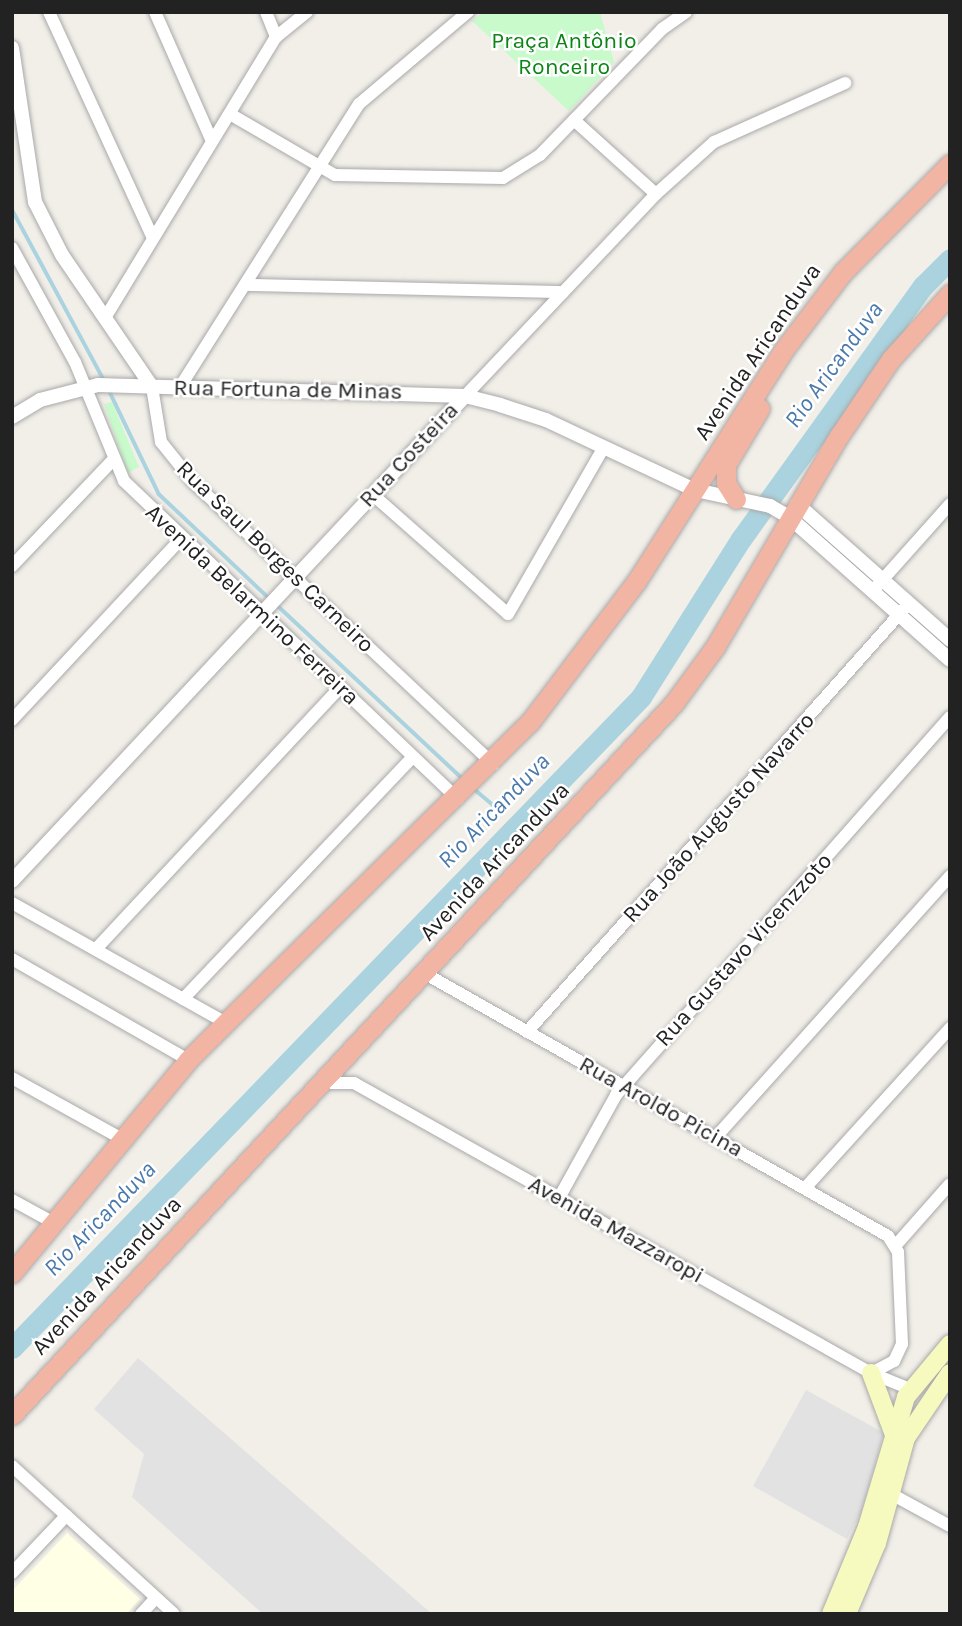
<!DOCTYPE html>
<meta charset="utf-8">
<style>
body{margin:0}
#map{position:relative;width:962px;height:1626px;overflow:hidden;background:#f2efe9;font-family:Karla,sans-serif}
div>[style]{position:absolute}
.education>*{inset:0;background:#ffffe5}
.park>*{inset:0;background:#c8facc}
.parking>*{inset:0;background:#e2e2e2}
.stream>*{height:3.5px;margin:-1.75px;padding:0 1.75px;transform-origin:1.75px;border-radius:1.75px;background:#aad3df}
.river>*{height:21px;margin:-10.5px;padding:0 10.5px;transform-origin:10.5px;border-radius:10.5px;background:#aad3df}
.roads{filter:drop-shadow(0 0 2px #a9a9a9) drop-shadow(0 0 2px #a9a9a9)}
.minor>*{height:12px;margin:-6px;padding:0 6px;transform-origin:6px;border-radius:6px;background:#fff}
.tertiary>*{height:14px;margin:-7px;padding:0 7px;transform-origin:7px;border-radius:7px;background:#fff}
.secondary>*{height:18px;margin:-9px;padding:0 9px;transform-origin:9px;border-radius:9px;background:#f7fabf}
.trunk>*{height:19px;margin:-9.5px;padding:0 9.5px;transform-origin:9.5px;border-radius:9.5px;background:#f2b4a3}
span{translate:-50% -50%;white-space:nowrap;text-align:center;line-height:1.15;-webkit-text-stroke:5px #fff;paint-order:stroke}
.park-label{font-size:23px;color:#0c8416}
.street-label{font-size:23px;color:#222}
.water-label{font-size:24px;color:#4a7aab;font-style:italic}
.frame{position:absolute;inset:0;border:14px solid #222;pointer-events:none}
</style>
<div id="map">
<div class="education">
<div style="clip-path:polygon(67px 1533px,140px 1599px,126px 1614px,12px 1614px,12px 1591px)"></div>
</div>
<div class="park">
<div style="clip-path:polygon(483px 12px,600px 12px,614px 62px,569px 111px,472px 21px)"></div>
<div style="clip-path:polygon(112px 402px,139px 467px,128px 473px,104px 404px)"></div>
</div>
<div class="parking">
<div style="clip-path:polygon(138px 1358px,432px 1614px,263px 1614px,132px 1497px,144px 1454px,94px 1409px)"></div>
<div style="clip-path:polygon(806px 1390px,884px 1433px,861px 1513px,847px 1539px,753px 1486px)"></div>
</div>
<div class="stream">
<div style="left:12px;top:209px;width:194px;rotate:61.7deg"></div>
<div style="left:109px;top:390px;width:115px;rotate:64.3deg"></div>
<div style="left:159px;top:494px;width:153px;rotate:43.4deg"></div>
<div style="left:276px;top:604px;width:255px;rotate:43.1deg"></div>
<div style="left:473px;top:788px;width:33px;rotate:40deg"></div>
</div>
<div class="river">
<div style="left:12px;top:1348px;width:905px;rotate:-45.98deg"></div>
<div style="left:641px;top:697px;width:187px;rotate:-57.7deg"></div>
<div style="left:741px;top:539px;width:312px;rotate:-54.3deg"></div>
<div style="left:923px;top:286px;width:38px;rotate:-45deg"></div>
</div>
<div class="roads">
<div class="minor">
<div style="left:49px;top:12px;width:247px;rotate:65.3deg"></div>
<div style="left:155px;top:12px;width:141px;rotate:66.2deg"></div>
<div style="left:266px;top:12px;width:27px;rotate:68deg"></div>
<div style="left:230px;top:114px;width:121px;rotate:30.2deg"></div>
<div style="left:335px;top:175px;width:168px;rotate:1deg"></div>
<div style="left:503px;top:178px;width:44px;rotate:-31.9deg"></div>
<div style="left:540px;top:155px;width:175px;rotate:-45.9deg"></div>
<div style="left:662px;top:29px;width:29px;rotate:-35deg"></div>
<div style="left:574px;top:120px;width:110px;rotate:42.1deg"></div>
<div style="left:12px;top:248px;width:130px;rotate:61.1deg"></div>
<div style="left:75px;top:362px;width:129px;rotate:67.6deg"></div>
<div style="left:124px;top:481px;width:461px;rotate:43.6deg"></div>
<div style="left:248px;top:285px;width:315px;rotate:1.3deg"></div>
<div style="left:105px;top:318px;width:329px;rotate:-58.7deg"></div>
<div style="left:276px;top:37px;width:40px;rotate:-39deg"></div>
<div style="left:152px;top:387px;width:56px;rotate:80.7deg"></div>
<div style="left:161px;top:442px;width:51px;rotate:51.3deg"></div>
<div style="left:193px;top:482px;width:412px;rotate:43.2deg"></div>
<div style="left:180px;top:387px;width:335px;rotate:-57.7deg"></div>
<div style="left:359px;top:104px;width:143px;rotate:-40.2deg"></div>
<div style="left:465px;top:396px;width:278px;rotate:-46.6deg"></div>
<div style="left:656px;top:194px;width:78px;rotate:-41.9deg"></div>
<div style="left:714px;top:142px;width:144px;rotate:-24.2deg"></div>
<div style="left:372px;top:494px;width:181px;rotate:41.4deg"></div>
<div style="left:508px;top:614px;width:190px;rotate:-60.1deg"></div>
<div style="left:12px;top:566px;width:145px;rotate:-46.4deg"></div>
<div style="left:877px;top:586px;width:110px;rotate:-48.3deg"></div>
<div style="left:12px;top:720px;width:248px;rotate:-47deg"></div>
<div style="left:12px;top:903px;width:243px;rotate:29.3deg"></div>
<div style="left:96px;top:949px;width:358px;rotate:-47deg"></div>
<div style="left:12px;top:959px;width:203px;rotate:29.8deg"></div>
<div style="left:424px;top:973px;width:533px;rotate:29.55deg"></div>
<div style="left:888px;top:1236px;width:19px;rotate:58deg"></div>
<div style="left:898px;top:1252px;width:92px;rotate:87.5deg"></div>
<div style="left:902px;top:1344px;width:19px;rotate:115deg"></div>
<div style="left:894px;top:1361px;width:26px;rotate:152deg"></div>
<div style="left:183px;top:999px;width:332px;rotate:-46.5deg"></div>
<div style="left:527px;top:1032px;width:567px;rotate:-48.29deg"></div>
<div style="left:12px;top:1078px;width:128px;rotate:29deg"></div>
<div style="left:321px;top:1083px;width:33px"></div>
<div style="left:354px;top:1083px;width:593px;rotate:29.29deg"></div>
<div style="left:871px;top:1373px;width:42px;rotate:22.3deg"></div>
<div style="left:715px;top:1138px;width:352px;rotate:-48.1deg"></div>
<div style="left:806px;top:1187px;width:215px;rotate:-47.8deg"></div>
<div style="left:559px;top:1198px;width:118px;rotate:-61deg"></div>
<div style="left:616px;top:1095px;width:504px;rotate:-48.54deg"></div>
<div style="left:12px;top:1200px;width:50px;rotate:28.6deg"></div>
<div style="left:896px;top:1245px;width:81px;rotate:-48.5deg"></div>
<div style="left:12px;top:1466px;width:219px;rotate:42.4deg"></div>
<div style="left:884px;top:1490px;width:75px;rotate:28.6deg"></div>
<div style="left:12px;top:1573px;width:79px;rotate:-46.5deg"></div>
<div style="left:141px;top:1614px;width:22px;rotate:-47deg"></div>
</div>
<div class="tertiary">
<div style="left:12px;top:48px;width:156px;rotate:81.5deg"></div>
<div style="left:35px;top:202px;width:59px;rotate:63deg"></div>
<div style="left:62px;top:255px;width:160px;rotate:55.7deg"></div>
<div style="left:12px;top:417px;width:33px;rotate:-31deg"></div>
<div style="left:40px;top:400px;width:60px;rotate:-14.5deg"></div>
<div style="left:98px;top:385px;width:367px;rotate:1.7deg"></div>
<div style="left:465px;top:396px;width:36px;rotate:14deg"></div>
<div style="left:500px;top:405px;width:48px;rotate:18.1deg"></div>
<div style="left:546px;top:420px;width:165px;rotate:25.2deg"></div>
<div style="left:695px;top:490px;width:77px;rotate:12deg"></div>
<div style="left:770px;top:506px;width:22px;rotate:30deg"></div>
<div style="left:789px;top:517px;width:215px;rotate:41.6deg"></div>
<div style="left:797px;top:504px;width:205px;rotate:41.6deg"></div>
<div style="left:12px;top:881px;width:664px;rotate:-46.95deg"></div>
</div>
<div class="secondary">
<div style="left:871px;top:1373px;width:63px;rotate:69.6deg"></div>
<div style="left:831px;top:1614px;width:94px;rotate:-67.5deg"></div>
<div style="left:867px;top:1527px;width:136px;rotate:-73.3deg"></div>
<div style="left:906px;top:1397px;width:69px;rotate:-50.3deg"></div>
<div style="left:847px;top:1614px;width:77px;rotate:-67.1deg"></div>
<div style="left:877px;top:1543px;width:109px;rotate:-74.6deg"></div>
<div style="left:906px;top:1438px;width:78px;rotate:-55.9deg"></div>
</div>
<div class="trunk">
<div style="left:736px;top:499px;width:19px;rotate:-122deg"></div>
<div style="left:726px;top:483px;width:18px;rotate:-90deg"></div>
<div style="left:726px;top:465px;width:66px;rotate:-59.2deg"></div>
<div style="left:12px;top:1273px;width:276px;rotate:-50.4deg"></div>
<div style="left:188px;top:1060px;width:481px;rotate:-44.7deg"></div>
<div style="left:530px;top:722px;width:176px;rotate:-52.9deg"></div>
<div style="left:636px;top:582px;width:274px;rotate:-57.5deg"></div>
<div style="left:783px;top:351px;width:99px;rotate:-52.8deg"></div>
<div style="left:843px;top:272px;width:152px;rotate:-45.3deg"></div>
<div style="left:12px;top:1415px;width:972px;rotate:-47.08deg"></div>
<div style="left:674px;top:703px;width:69px;rotate:-53.8deg"></div>
<div style="left:715px;top:647px;width:245px;rotate:-59.6deg"></div>
<div style="left:839px;top:436px;width:93px;rotate:-56deg"></div>
<div style="left:891px;top:359px;width:88px;rotate:-47.8deg"></div>
</div>
</div>
<div class="park-label">
<span style="left:564px;top:54px">Praça Antônio<br>Ronceiro</span>
</div>
<div class="street-label">
<span style="left:758px;top:352px;rotate:-56deg">Avenida Aricanduva</span>
<span style="left:288px;top:390px;rotate:1deg">Rua Fortuna de Minas</span>
<span style="left:409px;top:455px;rotate:-47deg">Rua Costeira</span>
<span style="left:275px;top:557px;rotate:44deg">Rua Saul Borges Carneiro</span>
<span style="left:252px;top:605px;rotate:43deg">Avenida Belarmino Ferreira</span>
<span style="left:719px;top:818px;rotate:-48deg">Rua João Augusto Navarro</span>
<span style="left:495px;top:862px;rotate:-47deg">Avenida Aricanduva</span>
<span style="left:744px;top:950px;rotate:-48deg">Rua Gustavo Vicenzzoto</span>
<span style="left:661px;top:1107px;rotate:29deg">Rua Aroldo Picina</span>
<span style="left:616px;top:1230px;rotate:29deg">Avenida Mazzaropi</span>
<span style="left:107px;top:1276px;rotate:-47deg">Avenida Aricanduva</span>
</div>
<div class="water-label">
<span style="left:834px;top:365px;rotate:-54deg">Rio Aricanduva</span>
<span style="left:494px;top:811px;rotate:-46deg">Rio Aricanduva</span>
<span style="left:100px;top:1219px;rotate:-46deg">Rio Aricanduva</span>
</div>
<div class="frame"></div>
</div>
